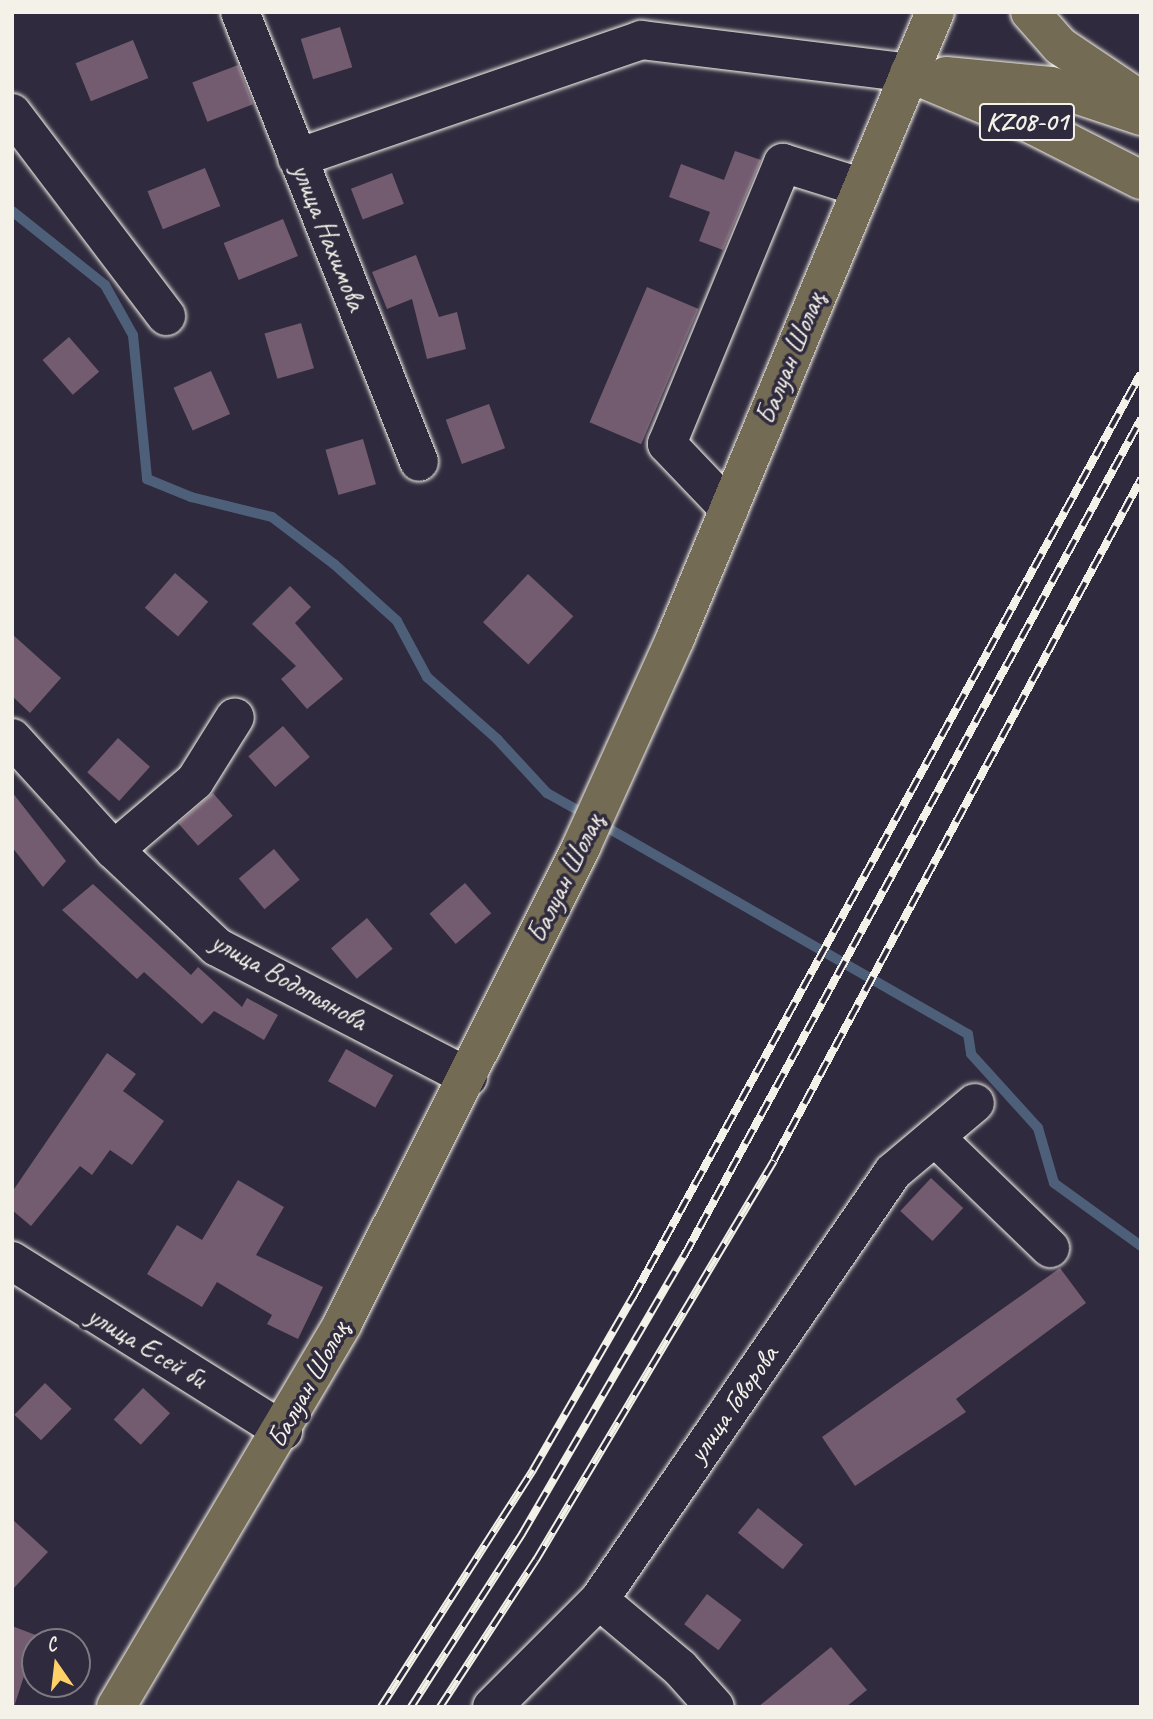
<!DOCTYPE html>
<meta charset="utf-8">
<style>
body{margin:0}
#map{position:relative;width:1153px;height:1719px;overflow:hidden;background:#2f2a3d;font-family:Caveat,sans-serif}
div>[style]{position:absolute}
.stream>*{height:10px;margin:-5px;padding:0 5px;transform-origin:5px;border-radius:5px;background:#4e6079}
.building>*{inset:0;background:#735c70;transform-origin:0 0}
.roads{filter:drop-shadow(0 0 2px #f4f1e8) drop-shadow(0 0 2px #f4f1e8)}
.minor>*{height:38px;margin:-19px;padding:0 19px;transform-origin:19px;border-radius:19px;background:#2f2a3d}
.major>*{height:38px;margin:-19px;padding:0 19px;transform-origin:19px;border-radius:19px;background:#746b55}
.rail>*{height:8px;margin-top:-4px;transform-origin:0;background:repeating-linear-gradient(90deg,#2f2a3d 0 16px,#f4f1e8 0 32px);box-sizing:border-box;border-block:2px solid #f4f1e8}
span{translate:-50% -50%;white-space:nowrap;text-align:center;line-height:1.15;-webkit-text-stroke:7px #2f2a3d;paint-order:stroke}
.shield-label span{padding:2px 5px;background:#2f2a3d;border:2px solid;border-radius:5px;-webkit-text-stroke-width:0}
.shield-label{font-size:26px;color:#f4f1e8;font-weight:700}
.street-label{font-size:28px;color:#f4f1e8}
.frame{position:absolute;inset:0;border:14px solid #f4f1e8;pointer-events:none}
.north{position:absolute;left:21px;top:1628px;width:70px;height:70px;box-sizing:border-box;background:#2f2a3d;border:2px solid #7e7a81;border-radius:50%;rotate:346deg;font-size:19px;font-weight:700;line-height:28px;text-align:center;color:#f4f1e8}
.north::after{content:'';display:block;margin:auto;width:24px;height:32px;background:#ffd166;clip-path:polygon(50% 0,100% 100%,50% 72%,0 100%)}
</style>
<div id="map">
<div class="stream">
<div style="left:12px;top:211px;width:119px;rotate:38.5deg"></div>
<div style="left:105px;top:285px;width:57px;rotate:60.8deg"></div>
<div style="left:133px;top:335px;width:145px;rotate:84.4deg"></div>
<div style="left:147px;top:479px;width:48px;rotate:22.2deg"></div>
<div style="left:191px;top:497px;width:83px;rotate:13.9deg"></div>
<div style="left:272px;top:517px;width:78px;rotate:37.2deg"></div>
<div style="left:334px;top:564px;width:85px;rotate:42.1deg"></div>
<div style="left:397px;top:621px;width:64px;rotate:61.8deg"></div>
<div style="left:427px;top:677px;width:94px;rotate:41.5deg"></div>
<div style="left:497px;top:739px;width:74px;rotate:47.2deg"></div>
<div style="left:547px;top:793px;width:47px;rotate:29.3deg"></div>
<div style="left:601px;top:824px;width:423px;rotate:29.8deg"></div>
<div style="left:968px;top:1034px;width:20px;rotate:81deg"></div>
<div style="left:971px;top:1054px;width:100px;rotate:47.8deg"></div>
<div style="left:1038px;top:1128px;width:57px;rotate:73.8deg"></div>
<div style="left:1054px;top:1183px;width:107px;rotate:35.9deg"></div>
</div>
<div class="building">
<div style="left:340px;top:27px;width:42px;height:41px;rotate:73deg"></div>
<div style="left:133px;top:40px;width:41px;height:62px;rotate:68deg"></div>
<div style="left:238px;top:65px;width:42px;height:49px;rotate:69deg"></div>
<div style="clip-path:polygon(735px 151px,761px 160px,723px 250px,699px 241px,710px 212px,669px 197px,681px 164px,724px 180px)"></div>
<div style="left:205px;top:168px;width:41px;height:62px;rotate:68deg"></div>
<div style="left:392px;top:173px;width:33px;height:44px;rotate:69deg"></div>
<div style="left:283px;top:219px;width:40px;height:64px;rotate:68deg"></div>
<div style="clip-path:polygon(416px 255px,439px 317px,457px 312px,466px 349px,427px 359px,412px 299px,387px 309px,372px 272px)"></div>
<div style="left:647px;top:287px;width:56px;height:147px;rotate:23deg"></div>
<div style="left:301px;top:323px;width:47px;height:38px;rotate:74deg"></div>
<div style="left:69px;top:337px;width:46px;height:35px;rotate:49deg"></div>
<div style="left:211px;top:371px;width:47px;height:41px;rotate:66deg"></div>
<div style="left:489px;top:404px;width:47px;height:46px;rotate:70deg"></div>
<div style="left:363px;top:439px;width:47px;height:39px;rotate:74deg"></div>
<div style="left:175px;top:573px;width:44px;height:46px;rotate:41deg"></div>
<div style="left:528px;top:574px;width:62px;height:66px;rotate:43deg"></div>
<div style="clip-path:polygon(290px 586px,311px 607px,295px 623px,343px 679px,307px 709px,281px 679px,296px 666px,252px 624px)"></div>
<div style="clip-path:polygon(12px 634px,61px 678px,30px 713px,12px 696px)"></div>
<div style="left:283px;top:726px;width:41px;height:46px;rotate:49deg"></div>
<div style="left:118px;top:738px;width:43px;height:46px;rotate:42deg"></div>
<div style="clip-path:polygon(12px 792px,66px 861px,43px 887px,12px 847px)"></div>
<div style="left:213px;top:793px;width:30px;height:46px;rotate:49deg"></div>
<div style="left:274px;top:849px;width:40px;height:46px;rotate:50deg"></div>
<div style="left:465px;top:883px;width:40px;height:47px;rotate:49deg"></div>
<div style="clip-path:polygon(93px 884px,191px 975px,198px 967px,242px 1007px,247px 998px,278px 1015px,264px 1040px,214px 1011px,202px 1024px,144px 972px,137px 979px,62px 910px)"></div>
<div style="left:367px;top:918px;width:40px;height:47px;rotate:50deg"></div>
<div style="left:346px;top:1049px;width:54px;height:37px;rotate:29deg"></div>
<div style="clip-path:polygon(107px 1053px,136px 1074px,123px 1091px,164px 1121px,132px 1165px,110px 1150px,92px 1175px,80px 1166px,31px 1226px,12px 1210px,12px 1192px)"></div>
<div style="left:931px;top:1178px;width:44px;height:45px;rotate:43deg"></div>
<div style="clip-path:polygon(238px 1180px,284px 1207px,256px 1255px,323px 1287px,298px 1339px,267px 1324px,272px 1315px,217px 1282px,202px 1307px,147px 1274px,177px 1225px,202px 1240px)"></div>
<div style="clip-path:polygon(1060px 1268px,1086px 1303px,956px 1399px,966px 1412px,855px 1486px,822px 1437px)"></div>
<div style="left:45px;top:1383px;width:37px;height:44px;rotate:44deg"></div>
<div style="left:143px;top:1388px;width:37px;height:43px;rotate:43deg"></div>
<div style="left:758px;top:1508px;width:58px;height:32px;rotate:39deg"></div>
<div style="clip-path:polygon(12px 1519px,48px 1552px,12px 1590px)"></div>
<div style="left:707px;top:1594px;width:43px;height:38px;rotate:37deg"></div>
<div style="clip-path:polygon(12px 1626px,41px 1637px,35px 1642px,14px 1707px)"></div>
<div style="clip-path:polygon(831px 1647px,867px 1690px,846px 1707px,758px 1707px)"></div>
</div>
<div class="roads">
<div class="minor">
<div style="left:240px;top:12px;width:484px;rotate:68.3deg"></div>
<div style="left:12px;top:113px;width:255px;rotate:52.8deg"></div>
<div style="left:297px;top:158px;width:364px;rotate:-18.9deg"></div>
<div style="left:641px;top:40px;width:270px;rotate:7deg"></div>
<div style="left:729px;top:509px;width:90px;rotate:-133.6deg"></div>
<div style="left:667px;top:444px;width:304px;rotate:-67.6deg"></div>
<div style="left:783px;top:163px;width:81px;rotate:17.3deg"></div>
<div style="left:12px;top:738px;width:151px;rotate:47.7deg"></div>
<div style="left:114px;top:850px;width:141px;rotate:43.3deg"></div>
<div style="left:217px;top:947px;width:283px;rotate:27.4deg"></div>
<div style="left:114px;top:850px;width:106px;rotate:-40.4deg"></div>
<div style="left:195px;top:781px;width:75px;rotate:-58deg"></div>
<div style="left:935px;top:1137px;width:160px;rotate:44deg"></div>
<div style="left:12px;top:1261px;width:320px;rotate:32.1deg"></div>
<div style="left:599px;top:1600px;width:106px;rotate:40deg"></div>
<div style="left:680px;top:1668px;width:52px;rotate:48.1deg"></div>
<div style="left:492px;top:1707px;width:151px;rotate:-45deg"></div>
<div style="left:599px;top:1600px;width:519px;rotate:-55.51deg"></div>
<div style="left:893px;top:1172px;width:107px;rotate:-40.1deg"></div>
</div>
<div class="major">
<div style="left:1030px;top:12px;width:45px;rotate:48.6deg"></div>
<div style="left:1060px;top:46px;width:95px;rotate:33.9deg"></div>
<div style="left:909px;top:73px;width:137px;rotate:22.8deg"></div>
<div style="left:1035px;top:126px;width:119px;rotate:27deg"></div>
<div style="left:946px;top:76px;width:105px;rotate:5.4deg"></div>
<div style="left:1051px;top:86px;width:95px;rotate:18.4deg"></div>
<div style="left:116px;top:1707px;width:446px;rotate:-59.4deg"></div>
<div style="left:343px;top:1323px;width:534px;rotate:-63.43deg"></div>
<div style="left:582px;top:845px;width:226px;rotate:-65.7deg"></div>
<div style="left:675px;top:639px;width:679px;rotate:-67.48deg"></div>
</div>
</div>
<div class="rail">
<div style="left:381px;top:1707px;width:282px;rotate:-57.3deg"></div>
<div style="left:533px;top:1470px;width:200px;rotate:-60deg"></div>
<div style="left:633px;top:1297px;width:1054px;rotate:-61.2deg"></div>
<div style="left:411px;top:1707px;width:206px;rotate:-57.3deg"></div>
<div style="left:522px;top:1534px;width:322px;rotate:-59.8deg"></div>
<div style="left:684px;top:1256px;width:954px;rotate:-61.37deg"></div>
<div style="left:440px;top:1707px;width:176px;rotate:-56.9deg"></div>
<div style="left:536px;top:1560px;width:465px;rotate:-59.2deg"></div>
<div style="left:774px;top:1160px;width:774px;rotate:-61.68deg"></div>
</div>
<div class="shield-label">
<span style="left:1027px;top:122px">KZ08-01</span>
</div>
<div class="street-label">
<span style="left:329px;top:237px;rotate:68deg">улица Нахимова</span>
<span style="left:790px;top:358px;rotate:-68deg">Балуан Шолақ</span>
<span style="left:565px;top:878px;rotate:-64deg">Балуан Шолақ</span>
<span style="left:289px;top:981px;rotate:29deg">улица Водопьянова</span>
<span style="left:147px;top:1347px;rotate:31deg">улица Есей би</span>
<span style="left:308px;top:1384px;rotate:-61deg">Балуан Шолақ</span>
<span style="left:733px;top:1404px;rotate:-55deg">улица Говорова</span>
</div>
<div class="frame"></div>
<div class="north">С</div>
</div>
